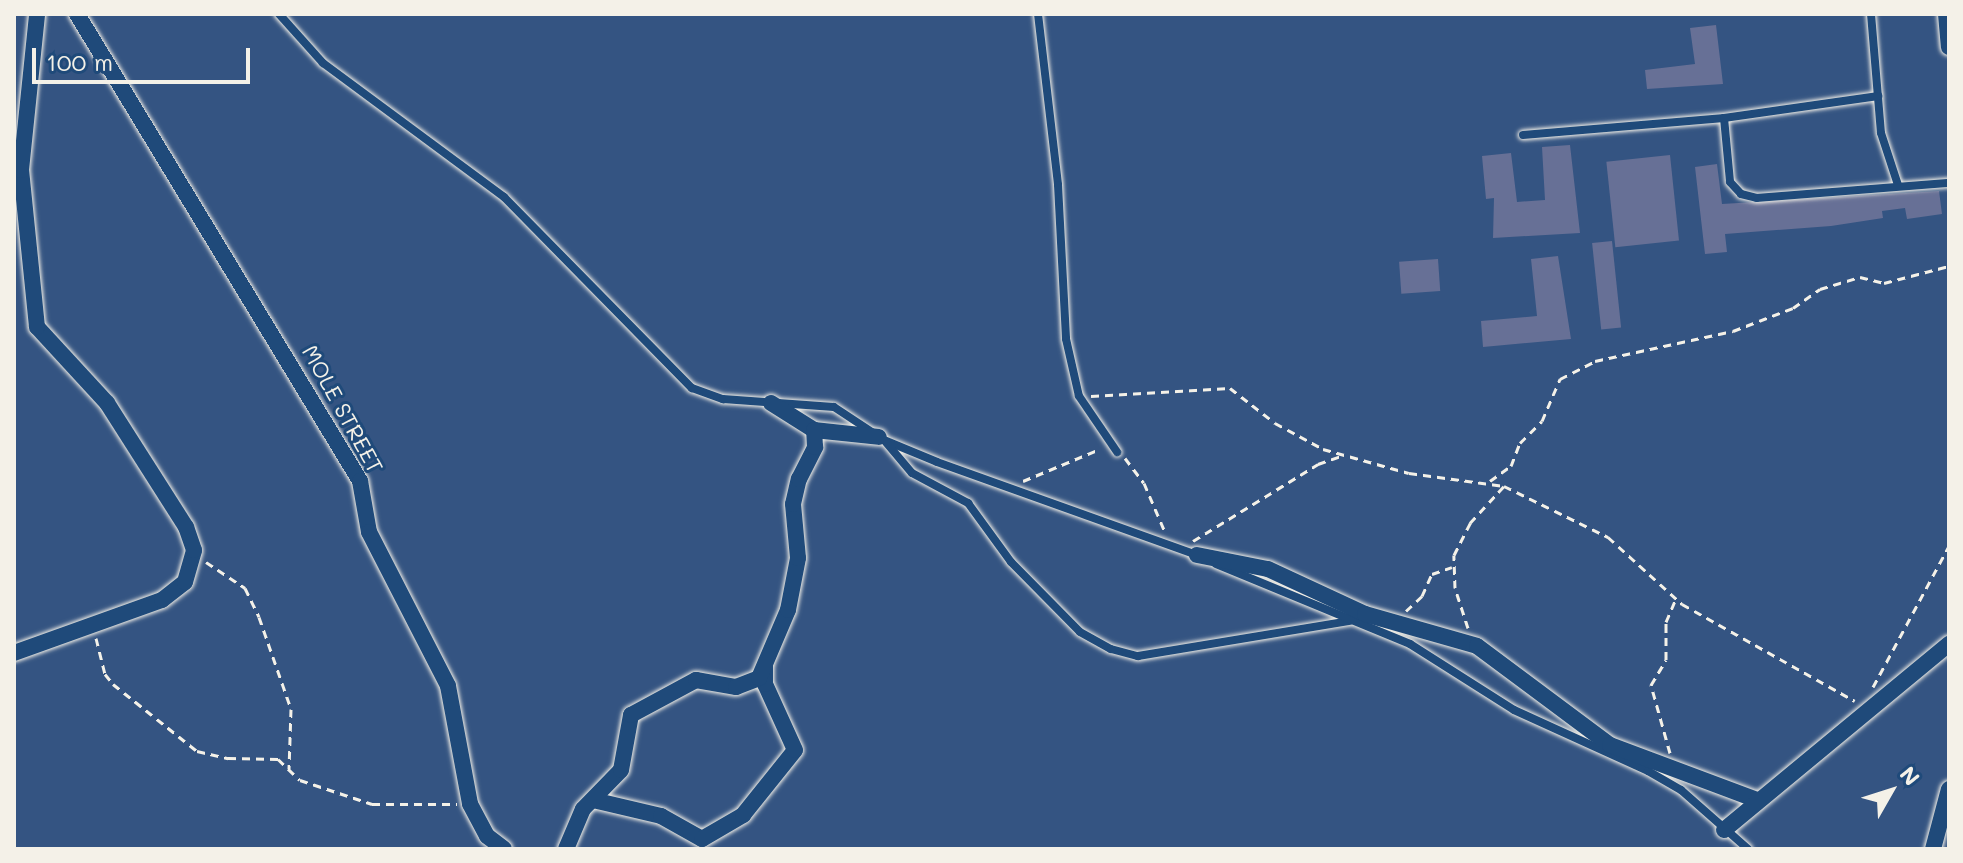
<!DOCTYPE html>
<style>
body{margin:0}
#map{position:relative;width:1963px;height:863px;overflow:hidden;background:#345482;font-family:Mali,sans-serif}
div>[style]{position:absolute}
.building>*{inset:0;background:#677096;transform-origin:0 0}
.path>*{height:3px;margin-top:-1.5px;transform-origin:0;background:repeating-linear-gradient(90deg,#f4f1e8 0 8px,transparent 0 14px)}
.roads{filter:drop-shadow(0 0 2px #f4f1e8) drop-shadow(0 0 2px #f4f1e8)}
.lane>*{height:8px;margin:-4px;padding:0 4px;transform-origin:4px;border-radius:4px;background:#1f4a7a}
.street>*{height:16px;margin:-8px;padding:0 8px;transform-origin:8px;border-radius:8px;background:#1f4a7a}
span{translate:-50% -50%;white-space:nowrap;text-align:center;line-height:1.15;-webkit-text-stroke:6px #1f4a7a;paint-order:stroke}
.street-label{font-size:22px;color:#f4f1e8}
.frame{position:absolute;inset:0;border:16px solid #f4f1e8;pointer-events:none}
.north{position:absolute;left:1851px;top:751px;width:80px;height:80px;-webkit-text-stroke:6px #1f4a7a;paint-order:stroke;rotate:51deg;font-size:22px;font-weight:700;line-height:32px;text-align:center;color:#f4f1e8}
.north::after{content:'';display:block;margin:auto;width:28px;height:36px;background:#f4f1e8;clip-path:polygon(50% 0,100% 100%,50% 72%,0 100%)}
.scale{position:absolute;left:32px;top:48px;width:218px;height:36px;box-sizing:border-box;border:4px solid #f4f1e8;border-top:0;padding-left:10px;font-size:24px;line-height:28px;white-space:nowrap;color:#f4f1e8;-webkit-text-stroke:6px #1f4a7a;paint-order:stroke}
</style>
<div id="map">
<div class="building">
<div style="clip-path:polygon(1716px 25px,1723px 84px,1647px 89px,1645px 70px,1695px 64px,1690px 28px)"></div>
<div style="clip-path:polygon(1570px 145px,1580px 233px,1493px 238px,1494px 198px,1486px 199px,1482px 156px,1511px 153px,1517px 202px,1545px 200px,1542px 147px)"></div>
<div style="left:1670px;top:155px;width:86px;height:64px;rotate:84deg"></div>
<div style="clip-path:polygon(1717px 164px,1722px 204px,1939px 191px,1942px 214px,1907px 219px,1905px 208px,1882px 211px,1883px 218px,1831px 226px,1725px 234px,1727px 252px,1705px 254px,1695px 167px)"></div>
<div style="left:1612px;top:241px;width:87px;height:20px;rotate:84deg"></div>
<div style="clip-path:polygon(1558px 256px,1571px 339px,1483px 347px,1481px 321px,1537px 316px,1531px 259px)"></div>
<div style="left:1438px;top:259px;width:32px;height:39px;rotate:86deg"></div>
</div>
<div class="path">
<div style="left:1091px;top:396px;width:139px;rotate:-3.3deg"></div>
<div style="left:1230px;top:388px;width:57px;rotate:37.9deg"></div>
<div style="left:1275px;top:423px;width:55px;rotate:28.4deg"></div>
<div style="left:1323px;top:449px;width:89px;rotate:15.6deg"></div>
<div style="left:1409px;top:473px;width:96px;rotate:7.8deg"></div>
<div style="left:1504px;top:486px;width:116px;rotate:26.1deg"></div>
<div style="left:1608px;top:537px;width:100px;rotate:42.2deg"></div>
<div style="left:1682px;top:604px;width:198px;rotate:29.3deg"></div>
<div style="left:1125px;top:458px;width:31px;rotate:53deg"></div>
<div style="left:1144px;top:483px;width:53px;rotate:66.8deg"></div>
<div style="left:1023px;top:481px;width:83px;rotate:-22.6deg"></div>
<div style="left:1490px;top:481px;width:26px;rotate:-36deg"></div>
<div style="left:1511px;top:466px;width:25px;rotate:-69deg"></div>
<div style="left:1520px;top:443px;width:31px;rotate:-45deg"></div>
<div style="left:1542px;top:421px;width:46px;rotate:-66.8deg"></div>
<div style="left:1560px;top:379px;width:39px;rotate:-27deg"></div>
<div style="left:1595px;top:361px;width:141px;rotate:-12.3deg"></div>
<div style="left:1733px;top:331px;width:64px;rotate:-21deg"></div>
<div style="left:1793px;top:308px;width:33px;rotate:-35deg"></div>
<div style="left:1820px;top:289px;width:42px;rotate:-16.7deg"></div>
<div style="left:1860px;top:277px;width:25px;rotate:14deg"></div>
<div style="left:1884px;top:283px;width:67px;rotate:-14.7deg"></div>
<div style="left:1193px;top:541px;width:147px;rotate:-31.6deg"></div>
<div style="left:1318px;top:464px;width:24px;rotate:-19deg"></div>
<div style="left:206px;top:562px;width:47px;rotate:33.7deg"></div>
<div style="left:245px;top:588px;width:32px;rotate:64deg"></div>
<div style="left:259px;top:617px;width:97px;rotate:70.8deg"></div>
<div style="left:291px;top:709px;width:60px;rotate:91.9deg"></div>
<div style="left:1406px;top:611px;width:22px;rotate:-43deg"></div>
<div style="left:1422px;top:596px;width:24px;rotate:-66deg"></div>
<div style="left:1432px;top:574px;width:21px;rotate:-19deg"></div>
<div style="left:1468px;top:628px;width:42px;rotate:-108deg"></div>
<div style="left:1455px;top:588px;width:33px;rotate:-92deg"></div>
<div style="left:1454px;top:555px;width:36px;rotate:-63deg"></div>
<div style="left:1470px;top:523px;width:50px;rotate:-47.4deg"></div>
<div style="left:96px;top:638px;width:37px;rotate:76deg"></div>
<div style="left:105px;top:674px;width:13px;rotate:51deg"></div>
<div style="left:113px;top:684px;width:107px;rotate:38.6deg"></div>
<div style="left:197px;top:751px;width:32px;rotate:13deg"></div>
<div style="left:228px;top:758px;width:50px;rotate:1.1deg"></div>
<div style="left:278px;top:759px;width:30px;rotate:44deg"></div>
<div style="left:300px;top:780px;width:76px;rotate:18.4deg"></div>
<div style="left:372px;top:804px;width:85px"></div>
<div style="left:1873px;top:687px;width:160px;rotate:-61.7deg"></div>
<div style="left:1670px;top:753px;width:71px;rotate:-105.6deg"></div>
<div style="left:1651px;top:685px;width:29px;rotate:-59deg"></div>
<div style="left:1666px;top:660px;width:38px;rotate:-90deg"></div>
<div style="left:1666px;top:622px;width:25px;rotate:-67deg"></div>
</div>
<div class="roads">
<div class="lane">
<div style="left:279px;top:14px;width:66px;rotate:48.1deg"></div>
<div style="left:323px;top:63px;width:225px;rotate:36.5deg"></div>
<div style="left:504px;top:197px;width:268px;rotate:45.5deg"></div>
<div style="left:692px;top:388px;width:33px;rotate:20deg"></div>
<div style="left:723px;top:399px;width:111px;rotate:4.1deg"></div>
<div style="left:834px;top:407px;width:60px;rotate:33.4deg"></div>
<div style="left:884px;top:440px;width:57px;rotate:22.5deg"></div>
<div style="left:937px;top:462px;width:276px;rotate:19.7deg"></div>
<div style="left:1038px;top:14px;width:172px;rotate:83.3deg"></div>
<div style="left:1058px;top:185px;width:154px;rotate:87deg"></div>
<div style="left:1066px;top:339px;width:58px;rotate:77.2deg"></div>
<div style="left:1079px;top:396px;width:68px;rotate:55.8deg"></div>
<div style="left:1871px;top:14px;width:119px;rotate:85.2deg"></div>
<div style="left:1881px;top:133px;width:55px;rotate:71.9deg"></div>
<div style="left:1724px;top:118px;width:64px;rotate:84.6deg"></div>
<div style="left:1730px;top:182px;width:16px;rotate:47deg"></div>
<div style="left:1741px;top:194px;width:16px;rotate:14deg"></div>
<div style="left:1757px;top:198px;width:193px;rotate:-4.5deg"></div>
<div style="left:1523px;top:135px;width:202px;rotate:-4.8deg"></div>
<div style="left:1724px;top:118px;width:156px;rotate:-8.1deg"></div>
<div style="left:884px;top:440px;width:43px;rotate:49.7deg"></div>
<div style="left:912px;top:473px;width:64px;rotate:28.2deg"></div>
<div style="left:968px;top:503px;width:73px;rotate:53.9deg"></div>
<div style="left:1011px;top:562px;width:98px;rotate:45.4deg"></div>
<div style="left:1080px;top:632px;width:35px;rotate:29deg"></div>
<div style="left:1111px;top:649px;width:28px;rotate:15deg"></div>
<div style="left:1138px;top:656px;width:215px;rotate:-9.4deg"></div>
<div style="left:1216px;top:564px;width:210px;rotate:22.4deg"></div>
<div style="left:1410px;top:644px;width:123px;rotate:32.4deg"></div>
<div style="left:1514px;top:710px;width:147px;rotate:24.5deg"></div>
<div style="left:1648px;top:771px;width:38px;rotate:30deg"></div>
<div style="left:1681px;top:790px;width:89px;rotate:41.4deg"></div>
</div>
<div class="street">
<div style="left:77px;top:14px;width:546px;rotate:58.78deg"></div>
<div style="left:360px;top:481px;width:52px;rotate:80deg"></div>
<div style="left:369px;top:532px;width:173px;rotate:62.8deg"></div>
<div style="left:448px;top:686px;width:120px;rotate:79.4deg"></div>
<div style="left:470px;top:804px;width:36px;rotate:62deg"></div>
<div style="left:487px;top:836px;width:21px;rotate:37deg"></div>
<div style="left:1946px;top:14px;width:33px;rotate:85deg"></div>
<div style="left:771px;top:403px;width:51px;rotate:32.1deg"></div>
<div style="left:814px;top:430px;width:65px;rotate:6.1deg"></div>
<div style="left:1197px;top:555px;width:72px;rotate:11.2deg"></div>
<div style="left:1268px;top:569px;width:107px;rotate:24.9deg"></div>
<div style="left:1365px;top:614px;width:116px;rotate:15.9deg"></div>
<div style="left:1477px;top:646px;width:166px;rotate:36.7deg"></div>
<div style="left:1610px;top:745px;width:157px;rotate:20.5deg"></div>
<div style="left:14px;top:653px;width:157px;rotate:-19.7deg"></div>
<div style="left:162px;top:600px;width:29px;rotate:-38deg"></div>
<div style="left:185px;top:582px;width:33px;rotate:-74deg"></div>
<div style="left:194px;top:550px;width:24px;rotate:-109deg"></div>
<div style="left:186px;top:527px;width:147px;rotate:-122.5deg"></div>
<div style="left:107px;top:403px;width:103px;rotate:-132.6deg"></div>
<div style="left:37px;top:327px;width:158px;rotate:-95.8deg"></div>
<div style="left:21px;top:170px;width:157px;rotate:-84.1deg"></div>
<div style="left:593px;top:800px;width:70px;rotate:13.2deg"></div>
<div style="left:661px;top:816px;width:47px;rotate:29.3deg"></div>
<div style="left:702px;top:839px;width:48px;rotate:-30.3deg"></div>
<div style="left:743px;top:815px;width:83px;rotate:-51.3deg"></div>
<div style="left:795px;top:750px;width:72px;rotate:-114.4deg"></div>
<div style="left:765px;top:684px;width:18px;rotate:-90deg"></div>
<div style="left:1724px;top:830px;width:292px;rotate:-39.6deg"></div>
<div style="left:566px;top:849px;width:43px;rotate:-67deg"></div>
<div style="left:583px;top:809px;width:54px;rotate:-45.7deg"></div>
<div style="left:621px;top:770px;width:56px;rotate:-79.7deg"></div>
<div style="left:631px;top:715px;width:74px;rotate:-28.3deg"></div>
<div style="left:696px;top:680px;width:41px;rotate:9.9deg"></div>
<div style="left:736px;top:687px;width:25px;rotate:-21deg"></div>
<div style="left:759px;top:678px;width:74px;rotate:-66.9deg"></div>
<div style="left:788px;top:610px;width:53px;rotate:-79.1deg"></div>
<div style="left:798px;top:558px;width:54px;rotate:-95.3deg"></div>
<div style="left:793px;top:504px;width:26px;rotate:-77deg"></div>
<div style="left:799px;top:479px;width:36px;rotate:-63deg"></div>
<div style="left:815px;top:447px;width:17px;rotate:-93deg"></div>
<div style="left:1933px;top:849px;width:62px;rotate:-75.1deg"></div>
</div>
</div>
<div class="street-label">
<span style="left:343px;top:409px;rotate:61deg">MOLE STREET</span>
</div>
<div class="frame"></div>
<div class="north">N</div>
<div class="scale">100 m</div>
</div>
